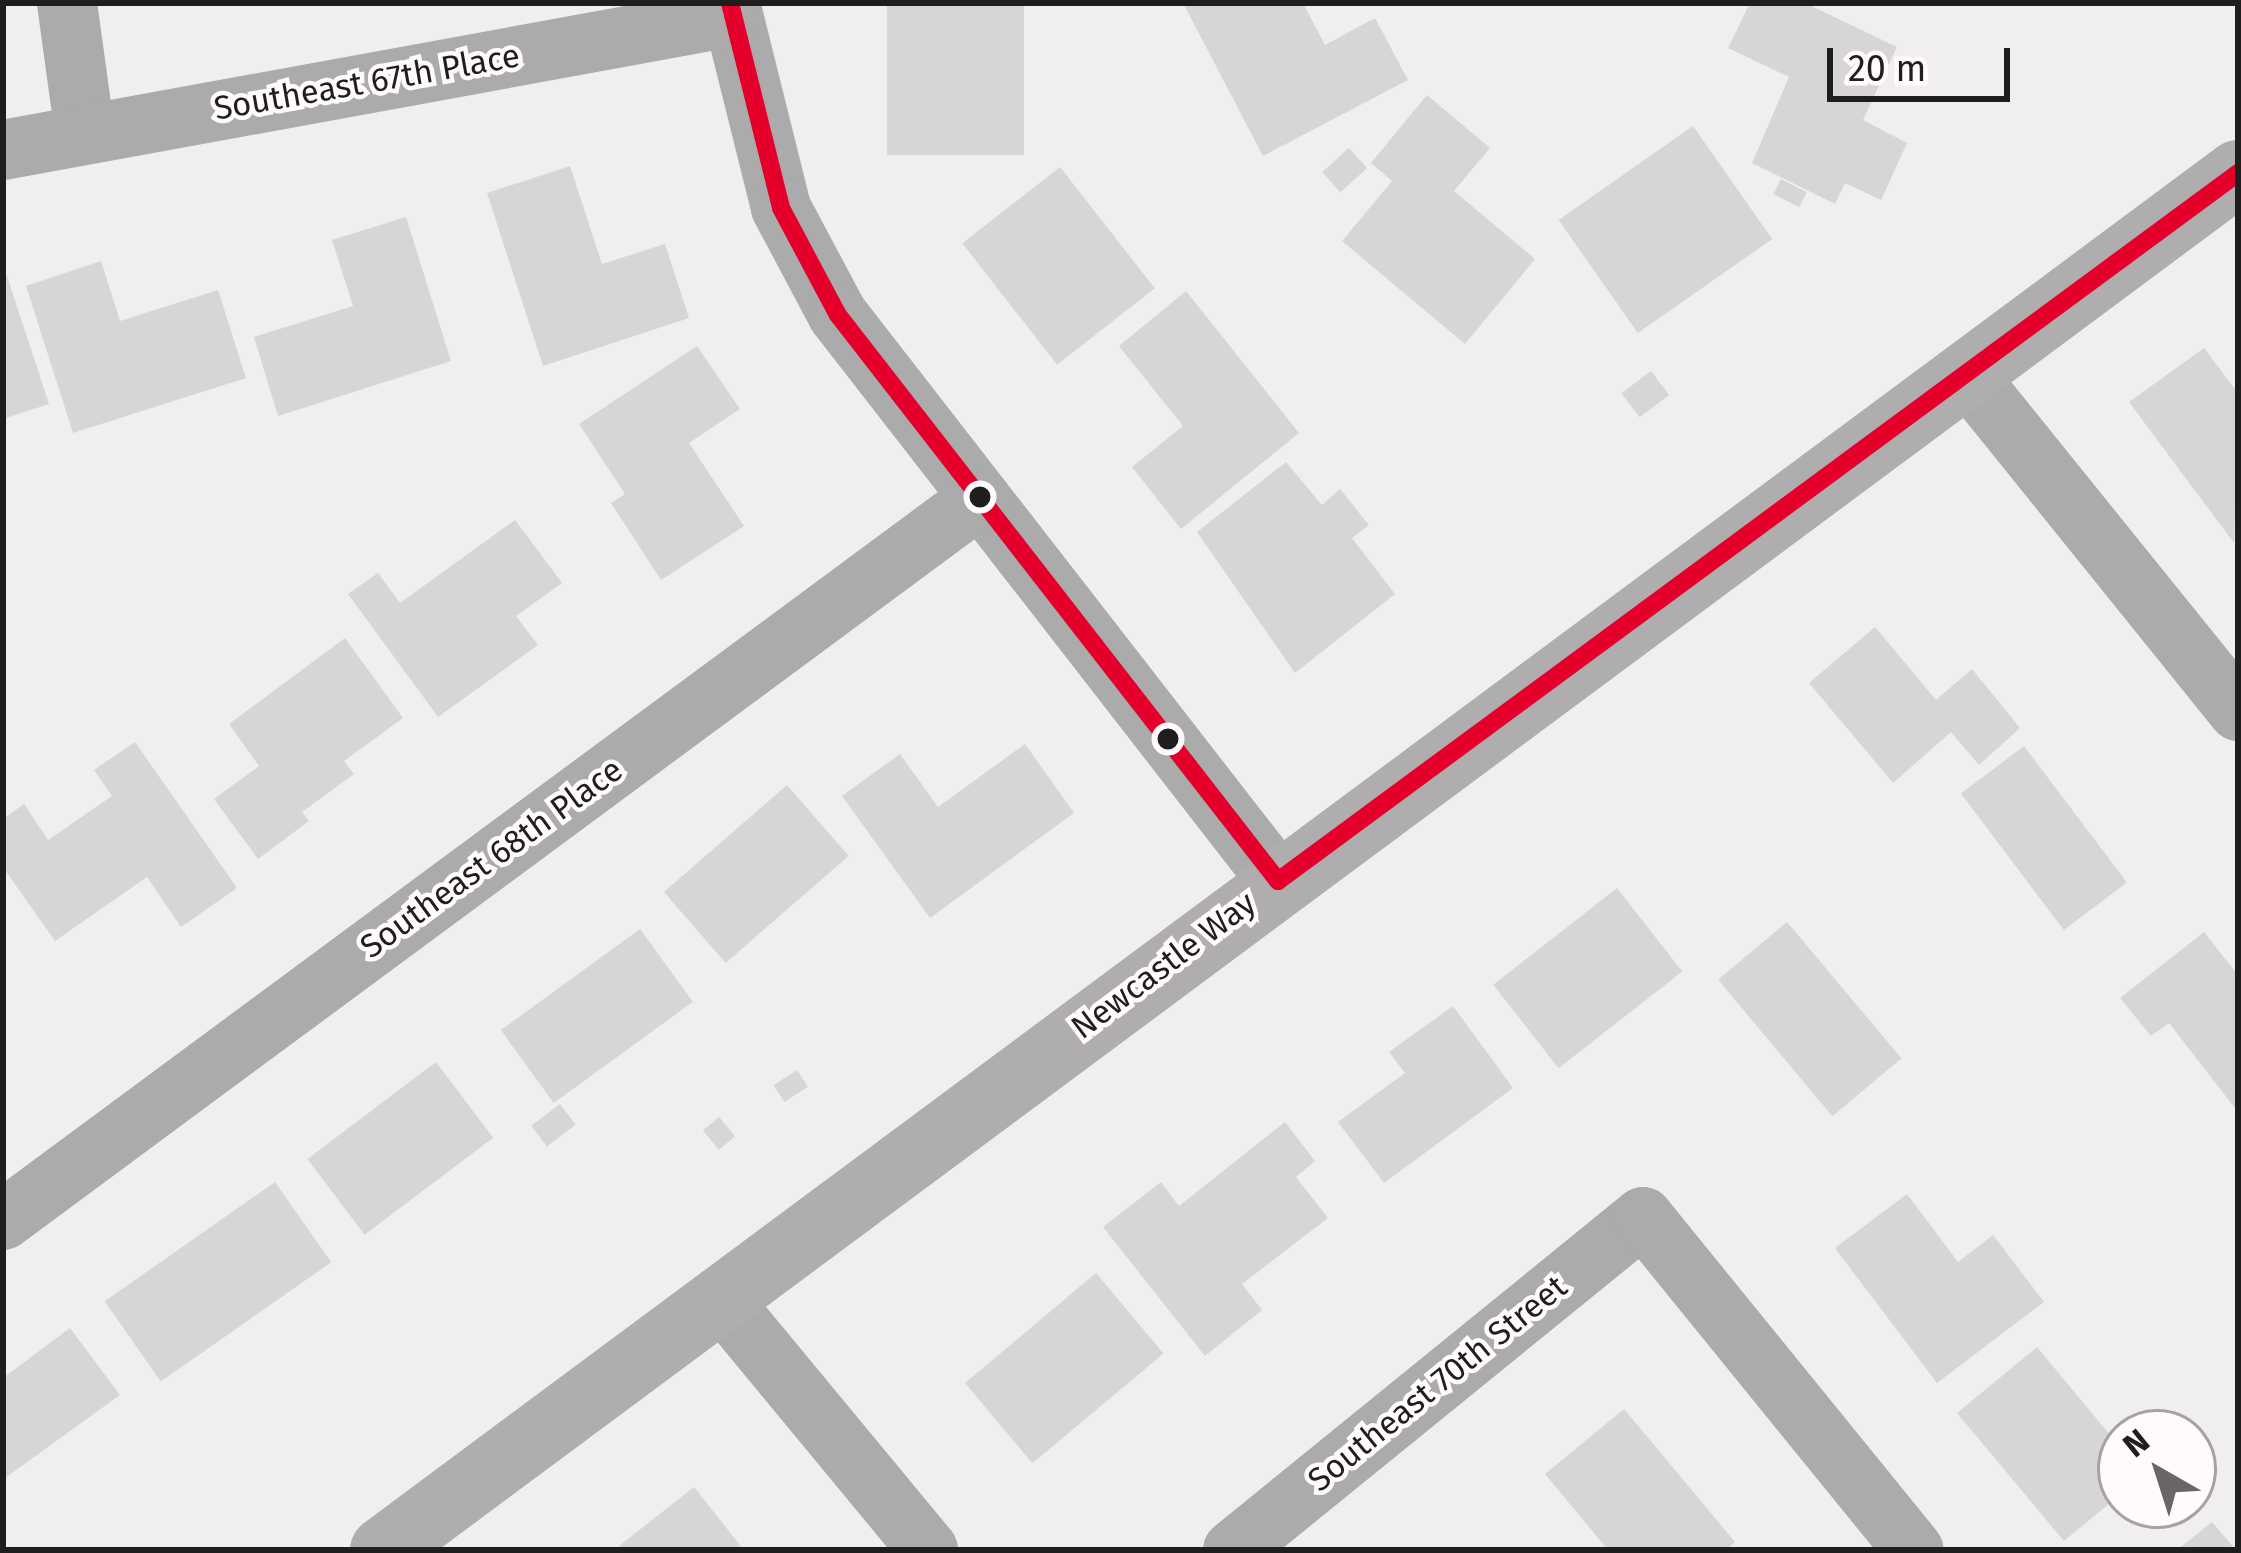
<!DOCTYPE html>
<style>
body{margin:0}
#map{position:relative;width:2241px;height:1553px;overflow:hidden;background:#f1eef0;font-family:"Fira Sans",sans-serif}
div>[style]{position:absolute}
.building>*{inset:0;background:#d7d5d6;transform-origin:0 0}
.minor>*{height:60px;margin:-30px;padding:0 30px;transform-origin:30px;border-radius:30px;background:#acabac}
.major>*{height:66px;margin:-33px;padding:0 33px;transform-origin:33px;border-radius:33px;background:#b0adaf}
.bus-1>*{height:18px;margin:-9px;padding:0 9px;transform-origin:9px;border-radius:9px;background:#e4002b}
.dots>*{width:33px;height:33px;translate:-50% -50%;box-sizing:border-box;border:6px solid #fffbfd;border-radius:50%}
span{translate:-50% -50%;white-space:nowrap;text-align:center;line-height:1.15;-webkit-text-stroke:9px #fffbfd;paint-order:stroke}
.street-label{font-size:33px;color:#1f1d1e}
.frame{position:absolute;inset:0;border:6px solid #1f1d1e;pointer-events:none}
.north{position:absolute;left:2097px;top:1409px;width:120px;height:120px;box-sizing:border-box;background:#fffbfd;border:3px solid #a5a2a4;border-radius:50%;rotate:321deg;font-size:33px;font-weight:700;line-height:48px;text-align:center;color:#1f1d1e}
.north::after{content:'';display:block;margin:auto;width:42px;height:54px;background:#686668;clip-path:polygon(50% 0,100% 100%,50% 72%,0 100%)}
.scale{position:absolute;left:1827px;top:48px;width:183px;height:54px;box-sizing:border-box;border:6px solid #1f1d1e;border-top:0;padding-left:15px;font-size:36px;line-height:42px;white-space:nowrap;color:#1f1d1e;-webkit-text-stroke:9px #fffbfd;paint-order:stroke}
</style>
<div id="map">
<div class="building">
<div style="left:887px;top:3px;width:137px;height:152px"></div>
<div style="clip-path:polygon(1183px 3px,1303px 3px,1325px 45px,1375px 18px,1408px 80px,1263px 156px)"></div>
<div style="clip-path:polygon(1750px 3px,1805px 3px,1897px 47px,1863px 120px,1907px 143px,1881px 200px,1845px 183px,1835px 204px,1752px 163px,1789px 77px,1728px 48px)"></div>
<div style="clip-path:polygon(1427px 95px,1490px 148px,1454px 191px,1535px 259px,1465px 344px,1342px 241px,1392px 181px,1371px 163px)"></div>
<div style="left:1693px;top:126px;width:138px;height:164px;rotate:55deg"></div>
<div style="left:1349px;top:148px;width:27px;height:36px;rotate:48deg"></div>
<div style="clip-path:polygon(570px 166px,602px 264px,665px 244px,689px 318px,543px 366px,487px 193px)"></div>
<div style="left:1060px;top:167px;width:154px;height:124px;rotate:52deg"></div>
<div style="left:1781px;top:179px;width:29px;height:17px;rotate:27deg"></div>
<div style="clip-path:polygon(406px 217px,451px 361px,278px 416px,254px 337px,353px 306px,332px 240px)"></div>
<div style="clip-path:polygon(101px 261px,120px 321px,218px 290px,246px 378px,73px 433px,26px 286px)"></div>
<div style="clip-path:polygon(7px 276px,49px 404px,3px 419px,3px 277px)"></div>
<div style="clip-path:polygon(1186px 291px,1299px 433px,1181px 529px,1132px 467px,1183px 426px,1119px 346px)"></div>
<div style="clip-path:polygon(697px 346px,740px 409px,689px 443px,744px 526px,661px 580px,611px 503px,625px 494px,579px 424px)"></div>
<div style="clip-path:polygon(2204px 348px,2238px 393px,2234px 543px,2129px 402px)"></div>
<div style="left:1651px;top:371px;width:30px;height:37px;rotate:53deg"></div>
<div style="clip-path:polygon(1286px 462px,1322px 505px,1340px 489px,1369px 525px,1352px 538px,1395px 594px,1295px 673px,1197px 532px)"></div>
<div style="clip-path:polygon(515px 520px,562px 583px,516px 616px,538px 645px,438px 717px,348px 594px,378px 573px,400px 603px)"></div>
<div style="clip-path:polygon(1875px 627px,1936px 700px,1972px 669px,2020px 728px,1979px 765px,1951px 732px,1893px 783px,1809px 683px)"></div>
<div style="clip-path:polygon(345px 638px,403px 718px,344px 761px,354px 774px,302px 812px,309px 821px,258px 859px,214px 799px,259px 766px,229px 724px)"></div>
<div style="clip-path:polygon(135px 742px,237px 888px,181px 927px,147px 877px,55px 941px,3px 867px,3px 819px,24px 804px,48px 840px,112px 796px,94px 770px)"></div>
<div style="clip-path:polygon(1025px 744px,1074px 813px,930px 918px,842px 796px,900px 754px,938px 807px)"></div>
<div style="left:2024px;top:746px;width:171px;height:79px;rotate:53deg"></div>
<div style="left:787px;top:785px;width:94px;height:163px;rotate:49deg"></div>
<div style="left:1617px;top:888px;width:106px;height:157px;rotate:52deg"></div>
<div style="left:1787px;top:922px;width:178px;height:90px;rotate:50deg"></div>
<div style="left:640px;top:929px;width:90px;height:172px;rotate:54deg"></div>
<div style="clip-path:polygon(2204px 932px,2238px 975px,2238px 1112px,2169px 1023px,2151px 1036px,2120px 998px)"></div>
<div style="clip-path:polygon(1453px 1006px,1513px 1088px,1384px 1183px,1338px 1122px,1405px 1073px,1389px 1052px)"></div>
<div style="left:436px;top:1062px;width:95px;height:161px;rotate:53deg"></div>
<div style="left:797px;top:1070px;width:20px;height:28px;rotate:57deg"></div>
<div style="left:560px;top:1104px;width:26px;height:36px;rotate:53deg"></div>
<div style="left:719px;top:1117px;width:25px;height:21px;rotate:50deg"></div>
<div style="clip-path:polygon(1285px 1122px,1315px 1161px,1296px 1177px,1328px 1218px,1242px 1284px,1262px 1310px,1205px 1356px,1103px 1227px,1161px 1182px,1179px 1206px)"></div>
<div style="left:275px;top:1182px;width:98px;height:208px;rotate:55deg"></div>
<div style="clip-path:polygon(1907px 1194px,1958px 1262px,1993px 1235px,2044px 1302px,1937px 1383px,1835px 1248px)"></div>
<div style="left:1096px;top:1273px;width:105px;height:171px;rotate:50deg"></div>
<div style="clip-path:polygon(70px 1328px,120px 1395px,5px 1478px,3px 1378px)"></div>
<div style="clip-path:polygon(2037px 1347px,2121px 1448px,2121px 1494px,2064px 1541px,1957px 1413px)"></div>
<div style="clip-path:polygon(1624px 1409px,1735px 1542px,1726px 1550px,1608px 1550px,1545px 1474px)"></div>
<div style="clip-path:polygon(694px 1487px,744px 1550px,622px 1550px,619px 1546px)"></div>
<div style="clip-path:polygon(2212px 1522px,2236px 1550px,2177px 1550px)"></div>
</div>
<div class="minor">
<div style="left:67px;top:3px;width:132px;rotate:82.2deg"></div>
<div style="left:730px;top:3px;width:211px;rotate:76deg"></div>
<div style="left:781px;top:208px;width:121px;rotate:62deg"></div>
<div style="left:838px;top:315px;width:717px;rotate:52.14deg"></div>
<div style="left:3px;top:150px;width:740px;rotate:-10.35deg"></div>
<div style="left:1967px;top:375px;width:432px;rotate:51.1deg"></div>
<div style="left:3px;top:1220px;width:1215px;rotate:-36.46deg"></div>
<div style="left:719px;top:1297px;width:328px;rotate:50.4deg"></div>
<div style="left:1233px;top:1550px;width:528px;rotate:-39.08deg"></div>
<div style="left:1643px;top:1217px;width:429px;rotate:50.9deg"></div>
</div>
<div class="major">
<div style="left:383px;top:1550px;width:2310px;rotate:-36.59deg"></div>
</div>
<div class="bus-1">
<div style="left:730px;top:3px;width:211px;rotate:76deg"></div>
<div style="left:781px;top:208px;width:121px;rotate:62deg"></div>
<div style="left:838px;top:315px;width:717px;rotate:52.14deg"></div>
<div style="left:1278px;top:881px;width:1193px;rotate:-36.41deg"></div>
</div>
<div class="dots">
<div style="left:980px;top:497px;background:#1f1d1e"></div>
<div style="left:1168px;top:739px;background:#1f1d1e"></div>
</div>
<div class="street-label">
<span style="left:367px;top:83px;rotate:-10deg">Southeast 67th Place</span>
<span style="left:492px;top:859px;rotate:-36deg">Southeast 68th Place</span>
<span style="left:1164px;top:966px;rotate:-37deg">Newcastle Way</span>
<span style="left:1438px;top:1384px;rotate:-39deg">Southeast 70th Street</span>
</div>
<div class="frame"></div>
<div class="north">N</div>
<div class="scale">20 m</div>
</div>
